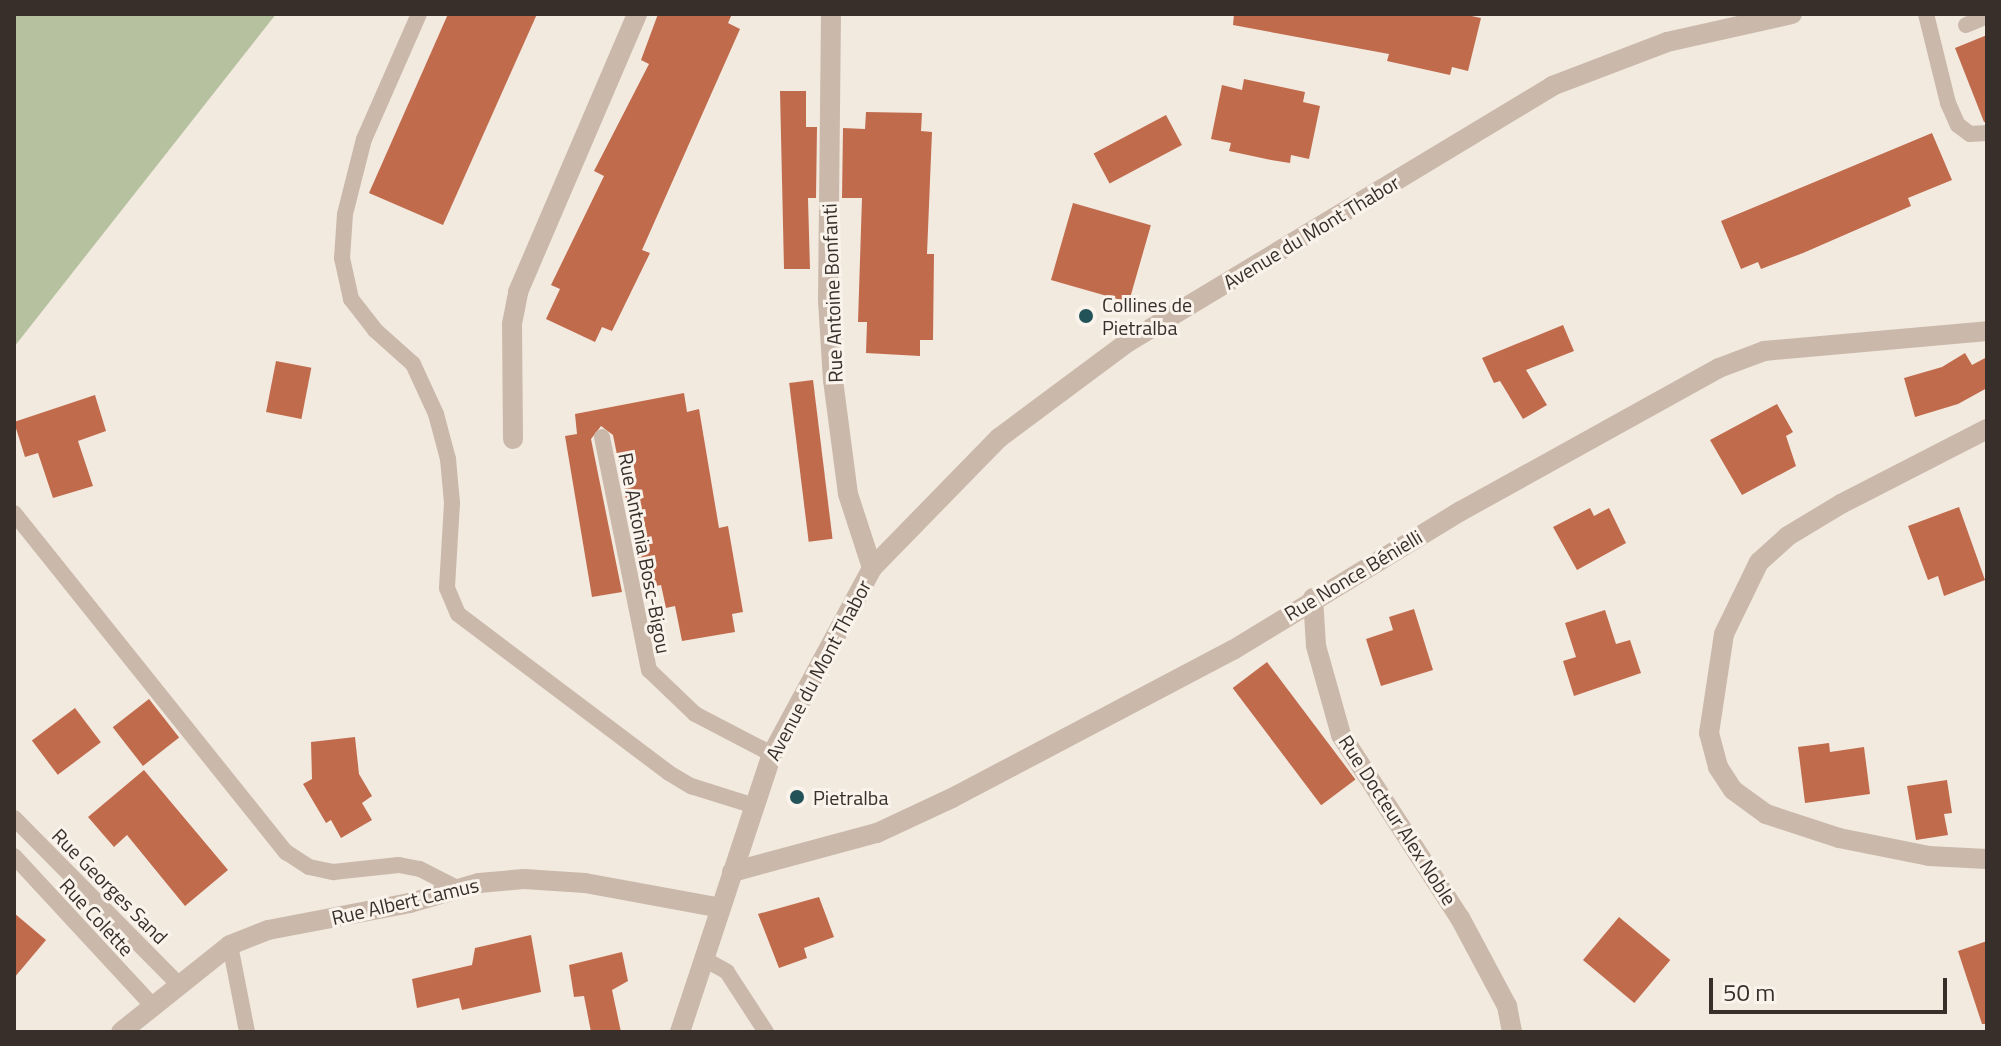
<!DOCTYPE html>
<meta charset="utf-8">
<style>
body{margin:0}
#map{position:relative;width:2001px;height:1046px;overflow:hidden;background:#f2e9df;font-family:"Titillium Web",sans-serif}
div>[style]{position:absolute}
.green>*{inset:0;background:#b5c19f}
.building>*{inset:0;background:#c16b4d;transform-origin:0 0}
.service>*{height:16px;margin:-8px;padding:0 8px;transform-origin:8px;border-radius:8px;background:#cab9ab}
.minor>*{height:20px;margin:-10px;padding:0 10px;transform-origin:10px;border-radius:10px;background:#cab9ab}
.tertiary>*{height:20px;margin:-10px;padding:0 10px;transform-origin:10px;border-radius:10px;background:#cab9ab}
.dots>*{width:22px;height:22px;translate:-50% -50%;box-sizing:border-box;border:4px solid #f9f3eb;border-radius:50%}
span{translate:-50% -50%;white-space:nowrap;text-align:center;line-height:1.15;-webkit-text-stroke:6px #f9f3eb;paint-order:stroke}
.street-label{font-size:20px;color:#382e2a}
.poi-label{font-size:20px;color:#382e2a}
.left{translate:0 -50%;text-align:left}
.frame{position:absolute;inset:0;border:16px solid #382e2a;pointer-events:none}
.scale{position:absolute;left:1709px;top:978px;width:238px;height:36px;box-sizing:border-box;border:4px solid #382e2a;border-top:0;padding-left:10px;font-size:24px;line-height:28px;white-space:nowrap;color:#382e2a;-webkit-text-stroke:6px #f9f3eb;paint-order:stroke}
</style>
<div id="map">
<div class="green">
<div style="clip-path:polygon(14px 14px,276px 14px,14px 347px)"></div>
</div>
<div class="building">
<div style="clip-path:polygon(448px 14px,537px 14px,443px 225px,369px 193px)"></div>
<div style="clip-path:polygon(658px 14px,732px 14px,728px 23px,740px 29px,642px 250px,650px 253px,612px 331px,602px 327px,595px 342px,546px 319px,560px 289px,551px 285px,604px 176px,594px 171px,649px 64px,641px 60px)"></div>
<div style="clip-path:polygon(1234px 14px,1462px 14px,1481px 18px,1468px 71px,1452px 67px,1450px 75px,1387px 61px,1389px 54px,1233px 25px)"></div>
<div style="clip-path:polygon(1987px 35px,1987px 122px,1984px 122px,1955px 48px)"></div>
<div style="clip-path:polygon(1244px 79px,1305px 92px,1303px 102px,1320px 106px,1309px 159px,1291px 155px,1290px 163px,1271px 160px,1229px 151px,1231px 143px,1211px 139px,1222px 85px,1242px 90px)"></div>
<div style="clip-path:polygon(780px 91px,806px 91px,806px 127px,817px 127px,816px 198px,808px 198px,810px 269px,784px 269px)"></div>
<div style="clip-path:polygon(866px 112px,922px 113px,921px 131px,932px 132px,927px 254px,934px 254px,933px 340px,920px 340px,920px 356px,866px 353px,867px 322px,858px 322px,862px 198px,842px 198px,843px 128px,865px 129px)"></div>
<div style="left:1166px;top:115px;width:34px;height:82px;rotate:62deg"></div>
<div style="clip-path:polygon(1932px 133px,1952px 180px,1908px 198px,1911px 206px,1803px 253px,1761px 269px,1758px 262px,1741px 269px,1721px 221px)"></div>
<div style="left:1073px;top:203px;width:81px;height:80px;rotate:16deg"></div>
<div style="clip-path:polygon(1563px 325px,1574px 351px,1526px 370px,1547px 405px,1523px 419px,1500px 381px,1494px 383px,1482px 358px)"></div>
<div style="clip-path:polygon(1965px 353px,1972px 365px,1987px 357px,1987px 388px,1958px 404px,1915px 417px,1904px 378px,1942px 367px)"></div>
<div style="left:276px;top:361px;width:36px;height:52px;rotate:11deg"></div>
<div style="left:813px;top:380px;width:160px;height:24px;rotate:83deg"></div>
<div style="clip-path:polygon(684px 393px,687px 412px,699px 409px,719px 528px,728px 526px,743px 612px,732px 614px,735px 632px,682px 641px,675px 606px,666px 608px,661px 585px,644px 588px,613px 435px,601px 426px,591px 439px,622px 592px,592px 597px,565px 436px,577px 434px,575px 414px)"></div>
<div style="clip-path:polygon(95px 395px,106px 431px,78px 441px,93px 486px,53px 498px,38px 453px,25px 457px,14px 422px)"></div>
<div style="clip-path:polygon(1777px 404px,1793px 432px,1786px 436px,1796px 466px,1742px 495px,1710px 440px)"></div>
<div style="clip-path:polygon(1959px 507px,1985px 580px,1944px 596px,1938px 576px,1928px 580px,1908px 526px)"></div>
<div style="clip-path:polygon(1590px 508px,1594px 516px,1609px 508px,1626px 543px,1577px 570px,1553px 527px)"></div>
<div style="clip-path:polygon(1414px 609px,1433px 670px,1381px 686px,1366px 639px,1393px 630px,1389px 617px)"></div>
<div style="clip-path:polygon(1605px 610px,1616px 644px,1630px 640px,1641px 673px,1574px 696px,1563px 661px,1576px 657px,1565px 623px)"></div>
<div style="left:1267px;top:662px;width:147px;height:43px;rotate:53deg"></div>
<div style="left:149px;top:699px;width:49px;height:46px;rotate:52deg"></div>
<div style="left:75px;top:708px;width:43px;height:54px;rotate:53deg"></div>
<div style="clip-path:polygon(355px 737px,359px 774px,372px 796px,362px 803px,372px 820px,341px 838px,331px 820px,326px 823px,303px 784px,312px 779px,311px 742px)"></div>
<div style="clip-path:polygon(1829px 743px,1830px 752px,1864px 747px,1870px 794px,1805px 803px,1798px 747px)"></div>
<div style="clip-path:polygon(144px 770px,228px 870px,185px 906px,127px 835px,114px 847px,88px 817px)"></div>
<div style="clip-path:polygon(1947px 780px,1952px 813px,1944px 814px,1948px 835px,1916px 840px,1907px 786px)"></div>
<div style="clip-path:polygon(819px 897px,834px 937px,804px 948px,807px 958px,779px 968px,758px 914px)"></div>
<div style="clip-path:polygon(14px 913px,46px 940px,14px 978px)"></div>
<div style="left:1619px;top:917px;width:67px;height:56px;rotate:40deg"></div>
<div style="clip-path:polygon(531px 935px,541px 992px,462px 1010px,459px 998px,417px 1008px,412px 979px,472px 965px,475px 948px)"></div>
<div style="clip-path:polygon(1987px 941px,1987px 1024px,1982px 1024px,1958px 951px)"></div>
<div style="clip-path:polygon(622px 952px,628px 981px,612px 990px,621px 1032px,591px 1032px,584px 996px,574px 997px,569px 965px)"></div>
</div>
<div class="service">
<div style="left:419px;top:14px;width:137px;rotate:113.7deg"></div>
<div style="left:364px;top:139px;width:77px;rotate:104.2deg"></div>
<div style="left:345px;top:214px;width:44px;rotate:93.9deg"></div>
<div style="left:342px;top:258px;width:42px;rotate:77.6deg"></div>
<div style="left:351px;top:299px;width:39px;rotate:52deg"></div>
<div style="left:375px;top:330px;width:51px;rotate:41.8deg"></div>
<div style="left:413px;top:364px;width:55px;rotate:65.3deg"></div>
<div style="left:436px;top:414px;width:47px;rotate:75.1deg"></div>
<div style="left:448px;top:459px;width:44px;rotate:84.8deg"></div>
<div style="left:452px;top:503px;width:85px;rotate:93.4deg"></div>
<div style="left:447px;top:588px;width:28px;rotate:67deg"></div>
<div style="left:458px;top:614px;width:264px;rotate:37deg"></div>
<div style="left:669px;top:773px;width:26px;rotate:31deg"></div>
<div style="left:691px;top:786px;width:67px;rotate:17.4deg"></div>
<div style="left:1926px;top:14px;width:92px;rotate:76.1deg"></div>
<div style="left:1948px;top:103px;width:24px;rotate:66deg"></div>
<div style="left:1958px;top:125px;width:15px;rotate:37deg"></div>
<div style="left:1970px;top:134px;width:17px;rotate:-3deg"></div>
<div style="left:1966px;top:25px;width:23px;rotate:-23deg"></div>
<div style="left:602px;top:437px;width:238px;rotate:78.6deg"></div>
<div style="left:649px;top:670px;width:64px;rotate:43.7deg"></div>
<div style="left:695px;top:714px;width:87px;rotate:27.5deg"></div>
<div style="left:14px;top:513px;width:435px;rotate:51.3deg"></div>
<div style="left:286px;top:852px;width:27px;rotate:33deg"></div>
<div style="left:309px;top:867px;width:25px;rotate:12deg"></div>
<div style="left:333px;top:872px;width:66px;rotate:-6.1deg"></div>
<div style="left:399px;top:865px;width:21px;rotate:11deg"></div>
<div style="left:420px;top:869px;width:44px;rotate:27.1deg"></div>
<div style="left:14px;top:818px;width:232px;rotate:45.3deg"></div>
<div style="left:14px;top:856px;width:203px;rotate:47.2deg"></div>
<div style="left:230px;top:945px;width:89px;rotate:78.9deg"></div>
<div style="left:704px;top:959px;width:26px;rotate:29deg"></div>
<div style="left:727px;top:972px;width:72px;rotate:57deg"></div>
</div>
<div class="minor">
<div style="left:831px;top:14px;width:287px;rotate:90.6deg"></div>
<div style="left:828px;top:301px;width:79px;rotate:86.4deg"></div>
<div style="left:833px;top:380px;width:115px;rotate:82.5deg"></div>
<div style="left:848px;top:494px;width:78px;rotate:72deg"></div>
<div style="left:1987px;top:429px;width:164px;rotate:152.8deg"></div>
<div style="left:1841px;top:504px;width:62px;rotate:148.9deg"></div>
<div style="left:1788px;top:536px;width:39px;rotate:138deg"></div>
<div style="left:1759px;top:562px;width:80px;rotate:115.9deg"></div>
<div style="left:1724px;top:634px;width:100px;rotate:98.6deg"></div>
<div style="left:1709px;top:733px;width:35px;rotate:75deg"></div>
<div style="left:1718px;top:767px;width:27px;rotate:57deg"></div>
<div style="left:1733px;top:790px;width:41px;rotate:36deg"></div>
<div style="left:1766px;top:814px;width:77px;rotate:18.2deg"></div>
<div style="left:1839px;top:838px;width:92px;rotate:11.3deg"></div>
<div style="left:1929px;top:856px;width:58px;rotate:3deg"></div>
<div style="left:513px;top:439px;width:115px;rotate:-90.5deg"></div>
<div style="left:512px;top:324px;width:33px;rotate:-79deg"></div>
<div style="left:518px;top:292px;width:302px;rotate:-66.8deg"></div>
<div style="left:1313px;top:598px;width:48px;rotate:86.4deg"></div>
<div style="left:1316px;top:646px;width:92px;rotate:74.3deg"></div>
<div style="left:1341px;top:735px;width:218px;rotate:57deg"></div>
<div style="left:1460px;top:918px;width:100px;rotate:61.9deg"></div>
<div style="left:1507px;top:1006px;width:26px;rotate:79deg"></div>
<div style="left:732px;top:872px;width:150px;rotate:-15.1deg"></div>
<div style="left:877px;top:833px;width:83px;rotate:-25deg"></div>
<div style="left:952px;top:798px;width:318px;rotate:-27.8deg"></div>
<div style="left:1233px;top:650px;width:267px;rotate:-31.4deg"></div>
<div style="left:1461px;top:511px;width:295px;rotate:-29deg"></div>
<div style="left:1719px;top:368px;width:48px;rotate:-20.7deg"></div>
<div style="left:1764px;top:351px;width:224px;rotate:-5.1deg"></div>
<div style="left:121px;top:1032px;width:139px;rotate:-38.6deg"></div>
<div style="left:230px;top:945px;width:41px;rotate:-21.5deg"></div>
<div style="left:268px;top:930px;width:145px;rotate:-10.8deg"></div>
<div style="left:410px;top:903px;width:72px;rotate:-16.2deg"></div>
<div style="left:479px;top:883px;width:45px;rotate:-5.1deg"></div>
<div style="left:524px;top:879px;width:61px;rotate:3.8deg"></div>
<div style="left:585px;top:883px;width:138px;rotate:10.4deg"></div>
</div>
<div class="tertiary">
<div style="left:680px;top:1032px;width:293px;rotate:-71.7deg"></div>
<div style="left:772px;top:754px;width:211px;rotate:-61.7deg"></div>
<div style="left:872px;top:568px;width:182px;rotate:-45.7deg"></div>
<div style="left:999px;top:438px;width:157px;rotate:-36.7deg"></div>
<div style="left:1125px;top:344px;width:499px;rotate:-31.1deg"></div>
<div style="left:1552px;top:86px;width:123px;rotate:-20.9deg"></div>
<div style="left:1667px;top:42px;width:128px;rotate:-12.6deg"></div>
</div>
<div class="dots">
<div style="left:1086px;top:316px;background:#215358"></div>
<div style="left:797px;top:797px;background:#215358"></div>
</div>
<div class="street-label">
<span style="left:1311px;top:232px;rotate:-31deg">Avenue du Mont Thabor</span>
<span style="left:832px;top:293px;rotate:-92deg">Rue Antoine Bonfanti</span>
<span style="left:645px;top:553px;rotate:79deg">Rue Antonia Bosc-Bigou</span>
<span style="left:1353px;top:575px;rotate:-31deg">Rue Nonce Bénielli</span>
<span style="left:818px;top:670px;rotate:-62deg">Avenue du Mont Thabor</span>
<span style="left:1398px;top:820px;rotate:57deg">Rue Docteur Alex Noble</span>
<span style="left:110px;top:886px;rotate:45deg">Rue Georges Sand</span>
<span style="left:405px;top:901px;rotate:-13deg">Rue Albert Camus</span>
<span style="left:97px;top:917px;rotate:47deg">Rue Colette</span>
</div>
<div class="poi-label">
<span class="left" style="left:1102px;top:316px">Collines de<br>Pietralba</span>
<span class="left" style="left:813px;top:797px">Pietralba</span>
</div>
<div class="frame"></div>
<div class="scale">50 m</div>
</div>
